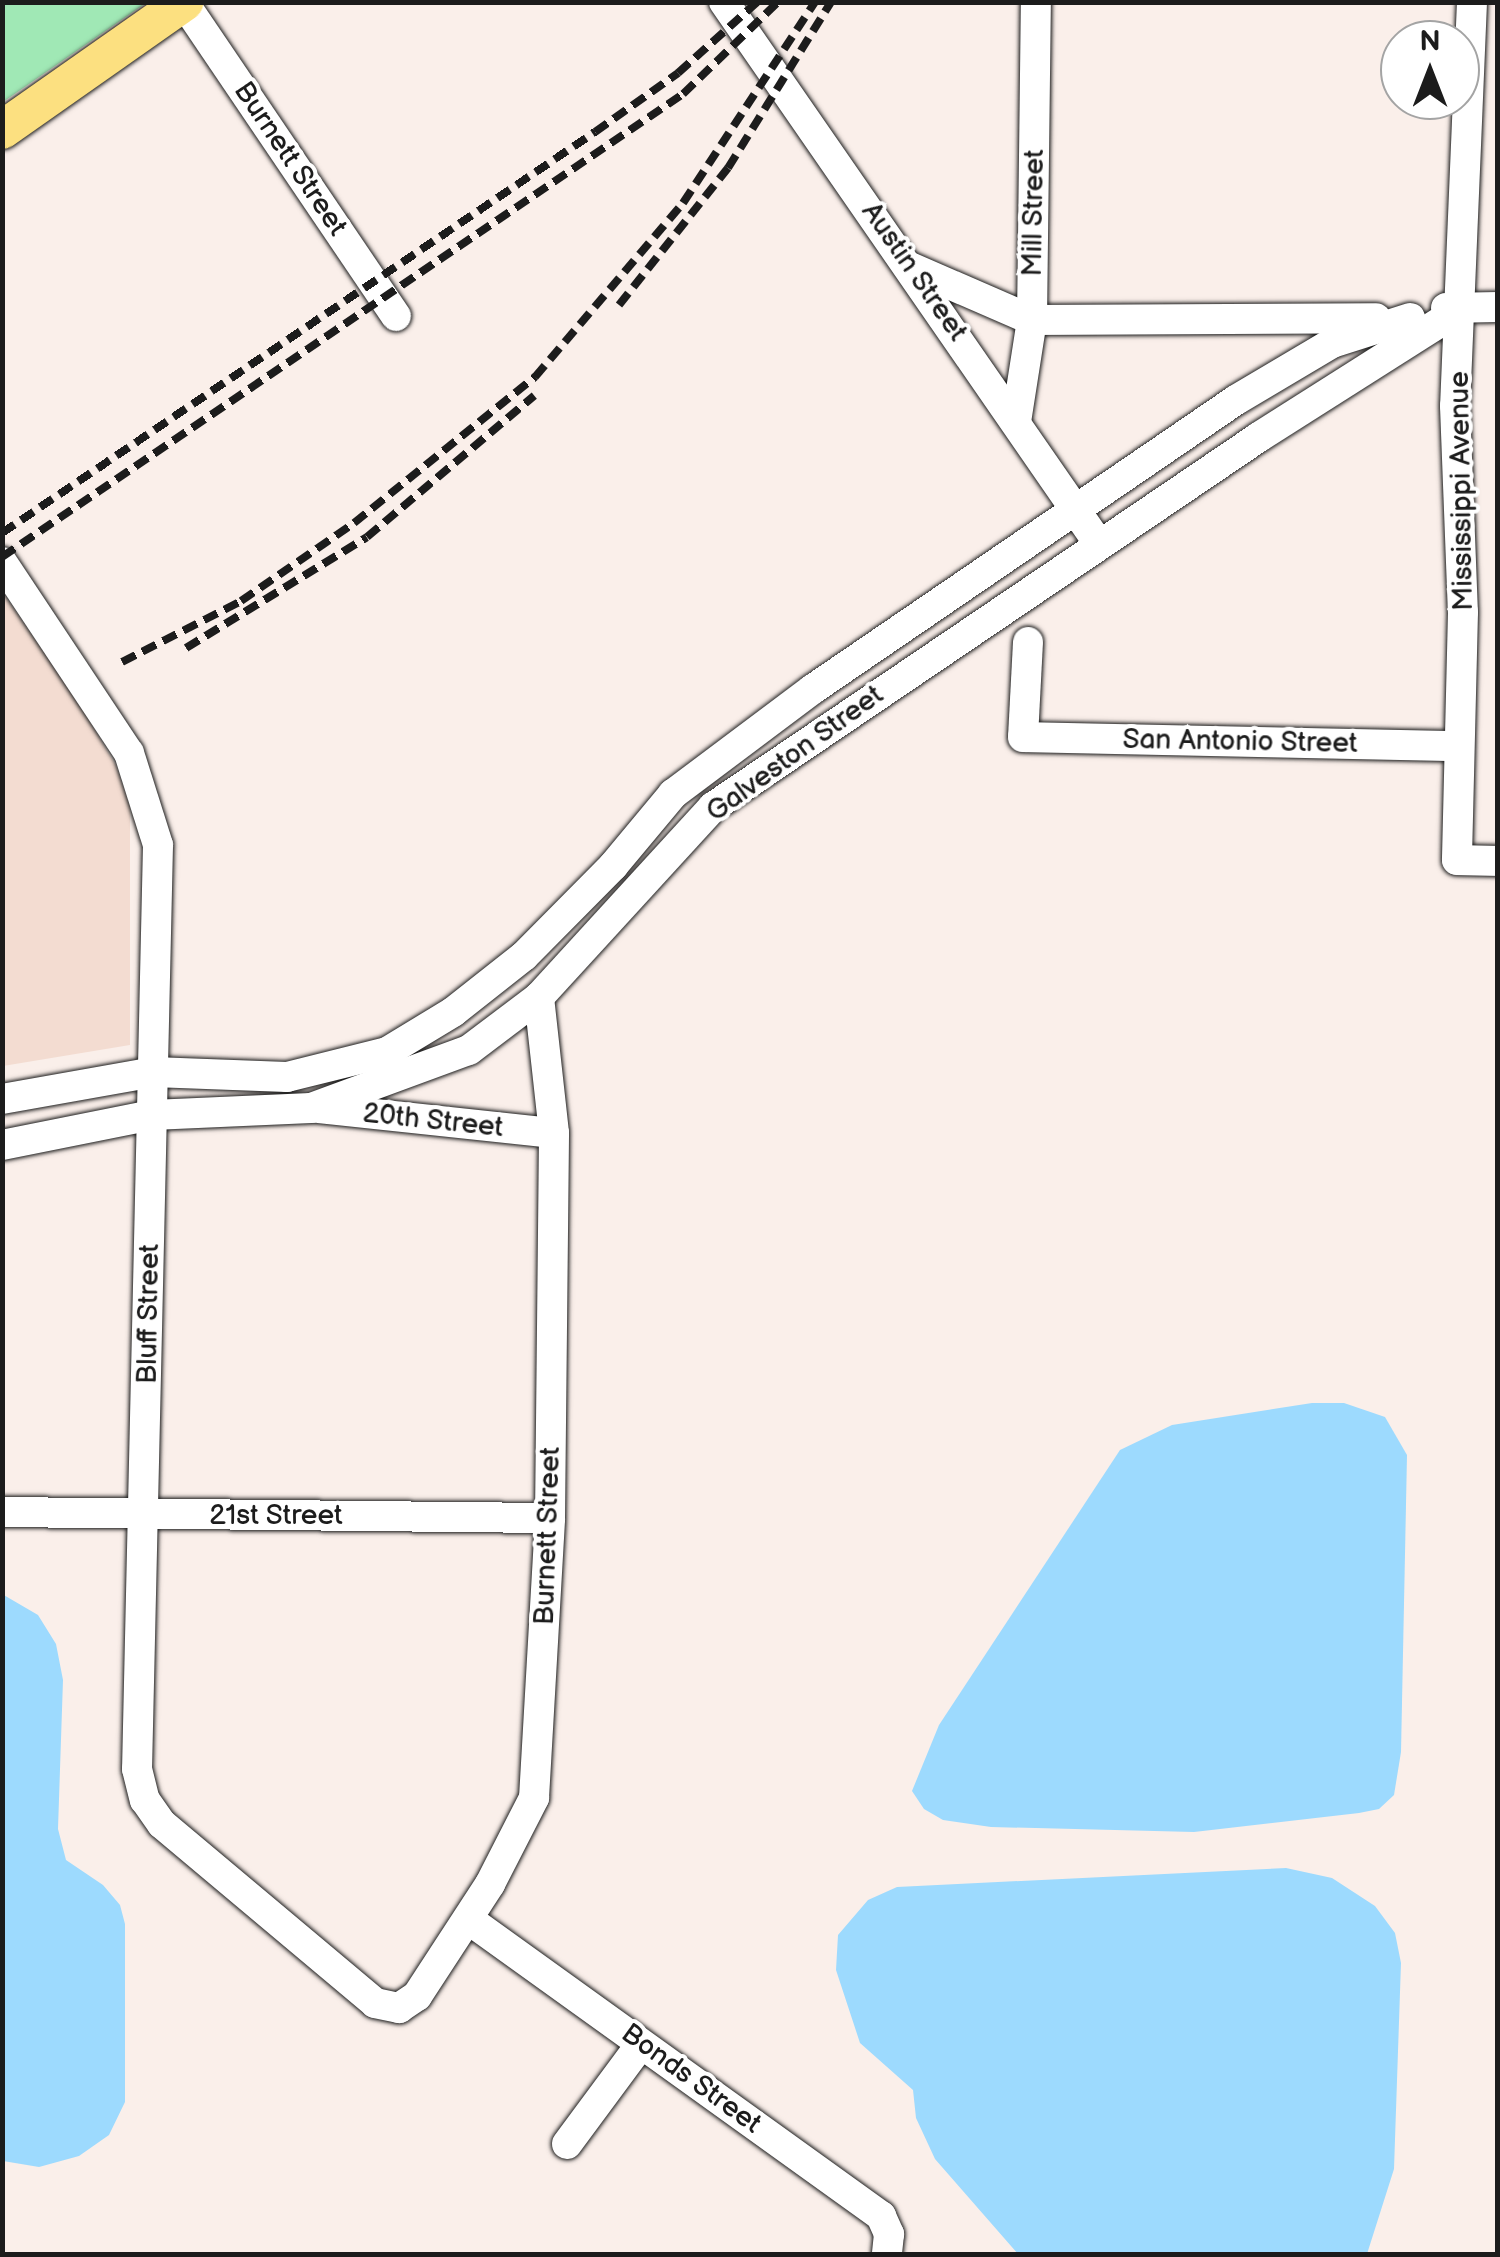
<!DOCTYPE html>
<style>
body{margin:0}
#map{position:relative;width:1500px;height:2257px;overflow:hidden;background:#faefea;font-family:"Balsamiq Sans",sans-serif}
div>[style]{position:absolute}
.built>*{inset:0;background:#f3dcd1}
.green>*{inset:0;background:#a0e8b5}
.water>*{inset:0;background:#9ddafe}
.roads{filter:drop-shadow(0 0 2px #1c1c1c) drop-shadow(0 0 2px #1c1c1c)}
.minor>*{height:30px;margin:-15px;padding:0 15px;transform-origin:15px;border-radius:15px;background:#fff}
.major>*{height:38px;margin:-19px;padding:0 19px;transform-origin:19px;border-radius:19px;background:#fce080}
.rail>*{height:8px;margin-top:-4px;transform-origin:0;background:repeating-linear-gradient(90deg,#1c1c1c 0 15px,transparent 0 23px)}
span{translate:-50% -50%;white-space:nowrap;text-align:center;line-height:1.15;-webkit-text-stroke:8px #fff;paint-order:stroke}
.street-label{font-size:28px;color:#1c1c1c}
.frame{position:absolute;inset:0;border:5px solid #1c1c1c;pointer-events:none}
.north{position:absolute;left:1380px;top:20px;width:100px;height:100px;box-sizing:border-box;background:#fff;border:2px solid #a4a4a4;border-radius:50%;rotate:0deg;font-size:28px;font-weight:700;line-height:40px;text-align:center;color:#1c1c1c}
.north::after{content:'';display:block;margin:auto;width:35px;height:45px;background:#1c1c1c;clip-path:polygon(50% 0,100% 100%,50% 72%,0 100%)}
</style>
<div id="map">
<div class="built">
<div style="clip-path:polygon(2px 592px,78px 702px,116px 766px,130px 807px,130px 1045px,3px 1066px)"></div>
</div>
<div class="green">
<div style="clip-path:polygon(3px 2px,146px 2px,146px 3px,3px 102px)"></div>
</div>
<div class="water">
<div style="clip-path:polygon(1312px 1403px,1344px 1403px,1385px 1417px,1407px 1455px,1401px 1752px,1394px 1795px,1379px 1809px,1359px 1813px,1194px 1832px,991px 1827px,943px 1820px,924px 1809px,912px 1791px,939px 1725px,1120px 1450px,1172px 1425px)"></div>
<div style="clip-path:polygon(2px 1594px,38px 1615px,56px 1644px,63px 1680px,58px 1829px,66px 1860px,103px 1885px,120px 1905px,125px 1924px,125px 2102px,109px 2135px,79px 2156px,39px 2167px,3px 2161px)"></div>
<div style="clip-path:polygon(1286px 1868px,1332px 1878px,1375px 1906px,1395px 1933px,1401px 1963px,1394px 2169px,1367px 2254px,1018px 2254px,935px 2159px,916px 2118px,913px 2090px,860px 2043px,836px 1970px,838px 1935px,868px 1900px,897px 1887px)"></div>
</div>
<div class="roads">
<div class="minor">
<div style="left:724px;top:2px;width:659px;rotate:55.32deg"></div>
<div style="left:1472px;top:2px;width:404px;rotate:92.4deg"></div>
<div style="left:1455px;top:406px;width:206px;rotate:87.8deg"></div>
<div style="left:1463px;top:612px;width:248px;rotate:91.4deg"></div>
<div style="left:1457px;top:860px;width:41px;rotate:1.4deg"></div>
<div style="left:184px;top:3px;width:378px;rotate:55.9deg"></div>
<div style="left:910px;top:267px;width:133px;rotate:23.5deg"></div>
<div style="left:1032px;top:320px;width:344px;rotate:-0.3deg"></div>
<div style="left:1446px;top:308px;width:52px;rotate:-1.1deg"></div>
<div style="left:1016px;top:422px;width:103px;rotate:-81.1deg"></div>
<div style="left:1032px;top:320px;width:318px;rotate:-89.3deg"></div>
<div style="left:2px;top:562px;width:229px;rotate:56.4deg"></div>
<div style="left:129px;top:753px;width:96px;rotate:72.5deg"></div>
<div style="left:158px;top:845px;width:924px;rotate:91.3deg"></div>
<div style="left:137px;top:1769px;width:32px;rotate:76deg"></div>
<div style="left:145px;top:1800px;width:29px;rotate:55deg"></div>
<div style="left:162px;top:1824px;width:278px;rotate:40deg"></div>
<div style="left:375px;top:2003px;width:25px;rotate:12deg"></div>
<div style="left:399px;top:2008px;width:22px;rotate:-34deg"></div>
<div style="left:417px;top:1996px;width:134px;rotate:-56.9deg"></div>
<div style="left:490px;top:1884px;width:97px;rotate:-62.9deg"></div>
<div style="left:534px;top:1798px;width:280px;rotate:-86.7deg"></div>
<div style="left:550px;top:1518px;width:385px;rotate:-89.4deg"></div>
<div style="left:554px;top:1133px;width:137px;rotate:-96.3deg"></div>
<div style="left:1028px;top:642px;width:95px;rotate:93deg"></div>
<div style="left:1023px;top:737px;width:434px;rotate:1.2deg"></div>
<div style="left:2px;top:1099px;width:153px;rotate:-10.1deg"></div>
<div style="left:153px;top:1072px;width:134px;rotate:2.1deg"></div>
<div style="left:287px;top:1077px;width:103px;rotate:-14deg"></div>
<div style="left:387px;top:1052px;width:77px;rotate:-31.2deg"></div>
<div style="left:453px;top:1012px;width:90px;rotate:-38.3deg"></div>
<div style="left:524px;top:956px;width:127px;rotate:-45.3deg"></div>
<div style="left:613px;top:866px;width:94px;rotate:-50.2deg"></div>
<div style="left:673px;top:794px;width:175px;rotate:-36.9deg"></div>
<div style="left:813px;top:689px;width:512px;rotate:-34.34deg"></div>
<div style="left:1236px;top:400px;width:112px;rotate:-30.7deg"></div>
<div style="left:1332px;top:343px;width:82px;rotate:-17.8deg"></div>
<div style="left:319px;top:1108px;width:236px;rotate:6.1deg"></div>
<div style="left:2px;top:1145px;width:153px;rotate:-11.3deg"></div>
<div style="left:152px;top:1115px;width:159px;rotate:-2.5deg"></div>
<div style="left:311px;top:1108px;width:168px;rotate:-20.2deg"></div>
<div style="left:469px;top:1050px;width:88px;rotate:-37.1deg"></div>
<div style="left:539px;top:997px;width:258px;rotate:-47.5deg"></div>
<div style="left:713px;top:807px;width:660px;rotate:-34.12deg"></div>
<div style="left:1259px;top:437px;width:241px;rotate:-32.4deg"></div>
<div style="left:2px;top:1512px;width:548px;rotate:0.63deg"></div>
<div style="left:468px;top:1919px;width:509px;rotate:35.72deg"></div>
<div style="left:881px;top:2216px;width:20px;rotate:66deg"></div>
<div style="left:889px;top:2234px;width:20px;rotate:96deg"></div>
<div style="left:567px;top:2144px;width:124px;rotate:-53.5deg"></div>
</div>
<div class="major">
<div style="left:2px;top:130px;width:223px;rotate:-35.1deg"></div>
</div>
</div>
<div class="rail">
<div style="left:619px;top:305px;width:175px;rotate:-51.5deg"></div>
<div style="left:728px;top:168px;width:195px;rotate:-58.2deg"></div>
<div style="left:2px;top:533px;width:716px;rotate:-34.07deg"></div>
<div style="left:595px;top:132px;width:102px;rotate:-35.4deg"></div>
<div style="left:678px;top:73px;width:106px;rotate:-41.9deg"></div>
<div style="left:2px;top:557px;width:823px;rotate:-34.21deg"></div>
<div style="left:683px;top:94px;width:132px;rotate:-44.1deg"></div>
<div style="left:186px;top:648px;width:212px;rotate:-31.5deg"></div>
<div style="left:367px;top:537px;width:219px;rotate:-40.2deg"></div>
<div style="left:122px;top:662px;width:134px;rotate:-27.1deg"></div>
<div style="left:241px;top:601px;width:137px;rotate:-34.6deg"></div>
<div style="left:354px;top:523px;width:233px;rotate:-38.9deg"></div>
<div style="left:535px;top:377px;width:228px;rotate:-49.6deg"></div>
<div style="left:683px;top:203px;width:240px;rotate:-56.7deg"></div>
</div>
<div class="street-label">
<span style="left:290px;top:159px;rotate:56deg">Burnett Street</span>
<span style="left:1034px;top:213px;rotate:-89deg">Mill Street</span>
<span style="left:914px;top:272px;rotate:55deg">Austin Street</span>
<span style="left:1462px;top:491px;rotate:-91deg">Mississippi Avenue</span>
<span style="left:1240px;top:742px;rotate:1deg">San Antonio Street</span>
<span style="left:795px;top:754px;rotate:-36deg">Galveston Street</span>
<span style="left:433px;top:1121px;rotate:6deg">20th Street</span>
<span style="left:149px;top:1314px;rotate:-89deg">Bluff Street</span>
<span style="left:276px;top:1516px">21st Street</span>
<span style="left:548px;top:1536px;rotate:-88deg">Burnett Street</span>
<span style="left:691px;top:2079px;rotate:36deg">Bonds Street</span>
</div>
<div class="frame"></div>
<div class="north">N</div>
</div>
